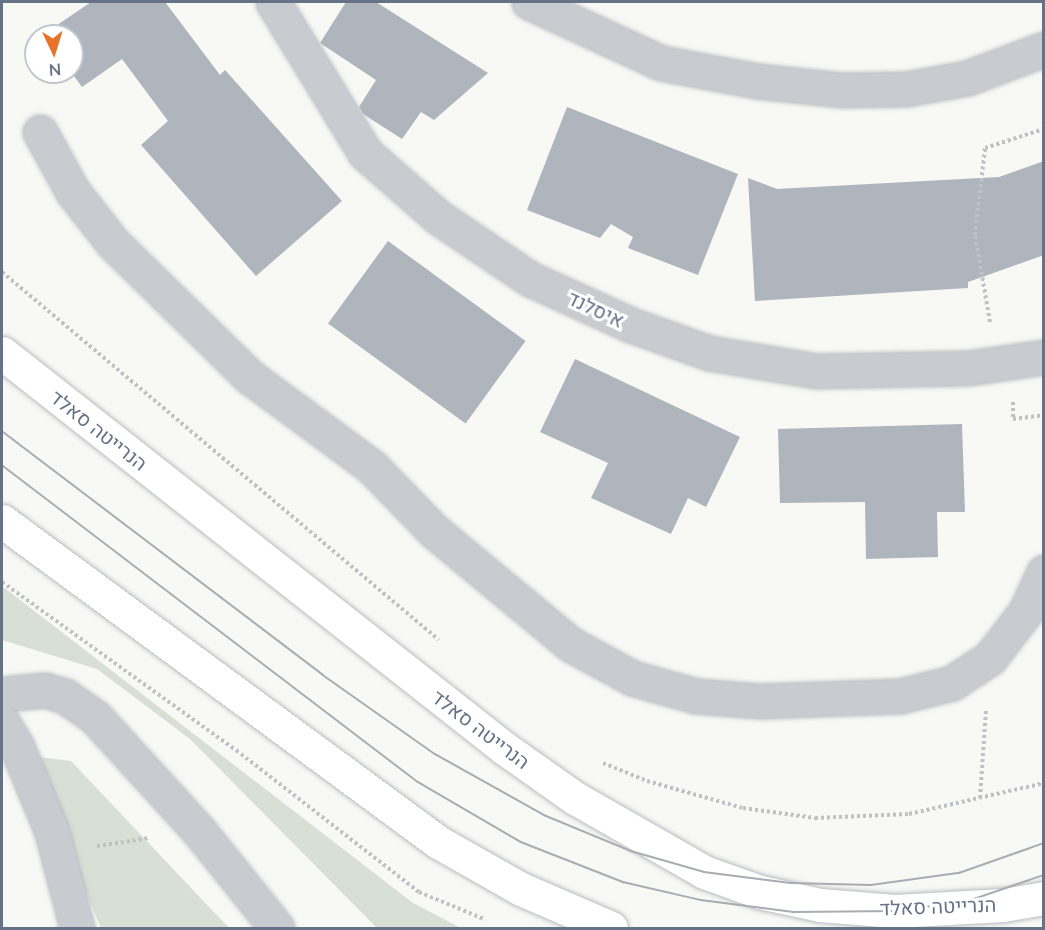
<!DOCTYPE html>
<meta charset="utf-8">
<style>
body{margin:0}
#map{position:relative;width:1045px;height:930px;overflow:hidden;background:#f8f8f5;font-family:Lato,Heebo,sans-serif}
div>[style]{position:absolute}
.green>*{inset:0;background:#d8e0d6}
.building>*{inset:0;background:#aeb5bc;transform-origin:0 0}
.path>*{height:4px;margin-top:-2px;transform-origin:0;background:repeating-linear-gradient(90deg,#bfc1c4 0 3px,transparent 0 6px)}
.roads{filter:drop-shadow(0 0 2px #b9bcc1) drop-shadow(0 0 2px #b9bcc1)}
.minor>*{height:33px;margin:-16.5px;padding:0 16.5px;transform-origin:16.5px;border-radius:16.5px;background:#c8cbcf}
.major>*{height:33px;margin:-16.5px;padding:0 16.5px;transform-origin:16.5px;border-radius:16.5px;background:#fff}
.tram>*{height:1.5px;margin:-0.75px;padding:0 0.75px;transform-origin:0.75px;border-radius:0.75px;background:#a8acb3}
span{translate:-50% -50%;white-space:nowrap;text-align:center;line-height:1.15;-webkit-text-stroke:6px #fff;paint-order:stroke}
.street-label{font-size:20px;color:#667387}
.frame{position:absolute;inset:0;border:3px solid #667387;pointer-events:none}
.north{position:absolute;left:24px;top:24px;width:60px;height:60px;box-sizing:border-box;background:#fff;border:2px solid #c2c7cf;border-radius:50%;rotate:176deg;font-size:16px;font-weight:700;line-height:24px;text-align:center;color:#667387}
.north::after{content:'';display:block;margin:auto;width:21px;height:27px;background:#e67327;clip-path:polygon(50% 0,100% 100%,50% 72%,0 100%)}
</style>
<div id="map">
<div class="green">
<div style="clip-path:polygon(2px 586px,413px 903px,461px 928px,377px 928px,190px 739px,97px 669px,2px 640px)"></div>
<div style="clip-path:polygon(39px 757px,71px 761px,229px 928px,101px 928px,66px 845px)"></div>
</div>
<div class="building">
<div style="clip-path:polygon(91px 2px,165px 2px,220px 75px,225px 70px,342px 201px,256px 276px,141px 145px,168px 121px,122px 59px,82px 87px,71px 72px,72px 36px,44px 34px)"></div>
<div style="clip-path:polygon(346px 2px,376px 2px,488px 73px,434px 120px,421px 112px,402px 139px,363px 114px,359px 107px,376px 80px,320px 43px)"></div>
<div style="clip-path:polygon(567px 107px,738px 174px,698px 275px,628px 248px,633px 237px,611px 224px,600px 238px,527px 210px)"></div>
<div style="clip-path:polygon(1044px 161px,1044px 255px,968px 282px,968px 288px,755px 301px,748px 178px,777px 189px,999px 177px)"></div>
<div style="left:388px;top:241px;width:170px;height:102px;rotate:36deg"></div>
<div style="clip-path:polygon(575px 359px,740px 437px,706px 507px,688px 498px,671px 534px,591px 498px,608px 463px,540px 432px)"></div>
<div style="clip-path:polygon(962px 424px,965px 512px,937px 512px,938px 557px,866px 559px,865px 502px,780px 503px,778px 429px)"></div>
</div>
<div class="path">
<div style="left:2px;top:272px;width:571px;rotate:40.1deg"></div>
<div style="left:990px;top:322px;width:88px;rotate:-99.8deg"></div>
<div style="left:975px;top:235px;width:88px;rotate:-83.4deg"></div>
<div style="left:985px;top:148px;width:62px;rotate:-17.9deg"></div>
<div style="left:1013px;top:402px;width:17px;rotate:90deg"></div>
<div style="left:1013px;top:419px;width:31px;rotate:-7deg"></div>
<div style="left:2px;top:582px;width:294px;rotate:35.7deg"></div>
<div style="left:241px;top:754px;width:225px;rotate:37.8deg"></div>
<div style="left:419px;top:892px;width:70px;rotate:22.6deg"></div>
<div style="left:603px;top:763px;width:48px;rotate:22.2deg"></div>
<div style="left:647px;top:781px;width:100px;rotate:15.7deg"></div>
<div style="left:743px;top:808px;width:73px;rotate:7.9deg"></div>
<div style="left:815px;top:818px;width:94px;rotate:-2.4deg"></div>
<div style="left:909px;top:814px;width:139px;rotate:-12.9deg"></div>
<div style="left:980px;top:798px;width:88px;rotate:-86.1deg"></div>
<div style="left:97px;top:846px;width:53px;rotate:-8.7deg"></div>
</div>
<div class="roads">
<div class="minor">
<div style="left:273px;top:2px;width:177px;rotate:58.6deg"></div>
<div style="left:365px;top:153px;width:97px;rotate:41.2deg"></div>
<div style="left:438px;top:217px;width:111px;rotate:34deg"></div>
<div style="left:530px;top:279px;width:111px;rotate:24.5deg"></div>
<div style="left:631px;top:325px;width:83px;rotate:19.7deg"></div>
<div style="left:709px;top:353px;width:109px;rotate:9.5deg"></div>
<div style="left:816px;top:371px;width:152px;rotate:-1.1deg"></div>
<div style="left:968px;top:368px;width:77px;rotate:-8.2deg"></div>
<div style="left:529px;top:2px;width:145px;rotate:24.8deg"></div>
<div style="left:661px;top:63px;width:98px;rotate:10.6deg"></div>
<div style="left:757px;top:81px;width:84px;rotate:6.1deg"></div>
<div style="left:841px;top:90px;width:65px;rotate:-0.9deg"></div>
<div style="left:906px;top:89px;width:62px;rotate:-10.2deg"></div>
<div style="left:967px;top:78px;width:82px;rotate:-20.6deg"></div>
<div style="left:40px;top:132px;width:68px;rotate:61.2deg"></div>
<div style="left:73px;top:192px;width:65px;rotate:51.9deg"></div>
<div style="left:113px;top:243px;width:192px;rotate:44.4deg"></div>
<div style="left:250px;top:377px;width:152px;rotate:36.4deg"></div>
<div style="left:372px;top:467px;width:89px;rotate:45.9deg"></div>
<div style="left:434px;top:531px;width:177px;rotate:39.7deg"></div>
<div style="left:570px;top:644px;width:71px;rotate:28.7deg"></div>
<div style="left:632px;top:678px;width:66px;rotate:15.7deg"></div>
<div style="left:696px;top:696px;width:64px;rotate:4.5deg"></div>
<div style="left:760px;top:701px;width:140px;rotate:-2deg"></div>
<div style="left:900px;top:696px;width:54px;rotate:-14deg"></div>
<div style="left:952px;top:683px;width:45px;rotate:-33.3deg"></div>
<div style="left:990px;top:658px;width:59px;rotate:-52.5deg"></div>
<div style="left:1026px;top:611px;width:43px;rotate:-65.2deg"></div>
<div style="left:2px;top:694px;width:43px;rotate:-5.3deg"></div>
<div style="left:45px;top:690px;width:21px;rotate:17deg"></div>
<div style="left:65px;top:696px;width:37px;rotate:35deg"></div>
<div style="left:95px;top:717px;width:154px;rotate:47.6deg"></div>
<div style="left:199px;top:831px;width:124px;rotate:51.2deg"></div>
<div style="left:2px;top:722px;width:29px;rotate:59deg"></div>
<div style="left:17px;top:747px;width:92px;rotate:67.6deg"></div>
<div style="left:52px;top:832px;width:99px;rotate:75.4deg"></div>
</div>
<div class="major">
<div style="left:2px;top:353px;width:639px;rotate:38.2deg"></div>
<div style="left:504px;top:748px;width:87px;rotate:35.2deg"></div>
<div style="left:575px;top:798px;width:149px;rotate:29.8deg"></div>
<div style="left:704px;top:872px;width:59px;rotate:19.7deg"></div>
<div style="left:760px;top:892px;width:61px;rotate:12.2deg"></div>
<div style="left:820px;top:905px;width:75px;rotate:4.6deg"></div>
<div style="left:895px;top:911px;width:108px;rotate:-3.2deg"></div>
<div style="left:1003px;top:905px;width:42px;rotate:-9.7deg"></div>
<div style="left:2px;top:521px;width:541px;rotate:36.36deg"></div>
<div style="left:438px;top:842px;width:95px;rotate:29.5deg"></div>
<div style="left:521px;top:889px;width:98px;rotate:23.4deg"></div>
</div>
</div>
<div class="tram">
<div style="left:2px;top:431px;width:403px;rotate:37.2deg"></div>
<div style="left:323px;top:675px;width:137px;rotate:35.2deg"></div>
<div style="left:435px;top:754px;width:125px;rotate:29.2deg"></div>
<div style="left:544px;top:815px;width:94px;rotate:22.5deg"></div>
<div style="left:631px;top:851px;width:76px;rotate:16deg"></div>
<div style="left:704px;top:872px;width:87px;rotate:7.3deg"></div>
<div style="left:790px;top:883px;width:81px;rotate:1.4deg"></div>
<div style="left:871px;top:885px;width:89px;rotate:-7.8deg"></div>
<div style="left:959px;top:873px;width:90px;rotate:-19.4deg"></div>
<div style="left:2px;top:465px;width:523px;rotate:37.31deg"></div>
<div style="left:418px;top:782px;width:119px;rotate:30.2deg"></div>
<div style="left:521px;top:842px;width:110px;rotate:21.4deg"></div>
<div style="left:623px;top:882px;width:80px;rotate:13deg"></div>
<div style="left:701px;top:900px;width:93px;rotate:7.4deg"></div>
<div style="left:793px;top:912px;width:102px;rotate:-0.6deg"></div>
<div style="left:895px;top:911px;width:74px;rotate:-7.8deg"></div>
<div style="left:968px;top:901px;width:80px;rotate:-18.9deg"></div>
</div>
<div class="street-label">
<span style="left:596px;top:309px;rotate:25deg">איסלנד</span>
<span style="left:99px;top:430px;rotate:38deg">הנרייטה סאלד</span>
<span style="left:481px;top:729px;rotate:37deg">הנרייטה סאלד</span>
<span style="left:938px;top:906px;rotate:-2deg">הנרייטה סאלד</span>
</div>
<div class="frame"></div>
<div class="north">N</div>
</div>
